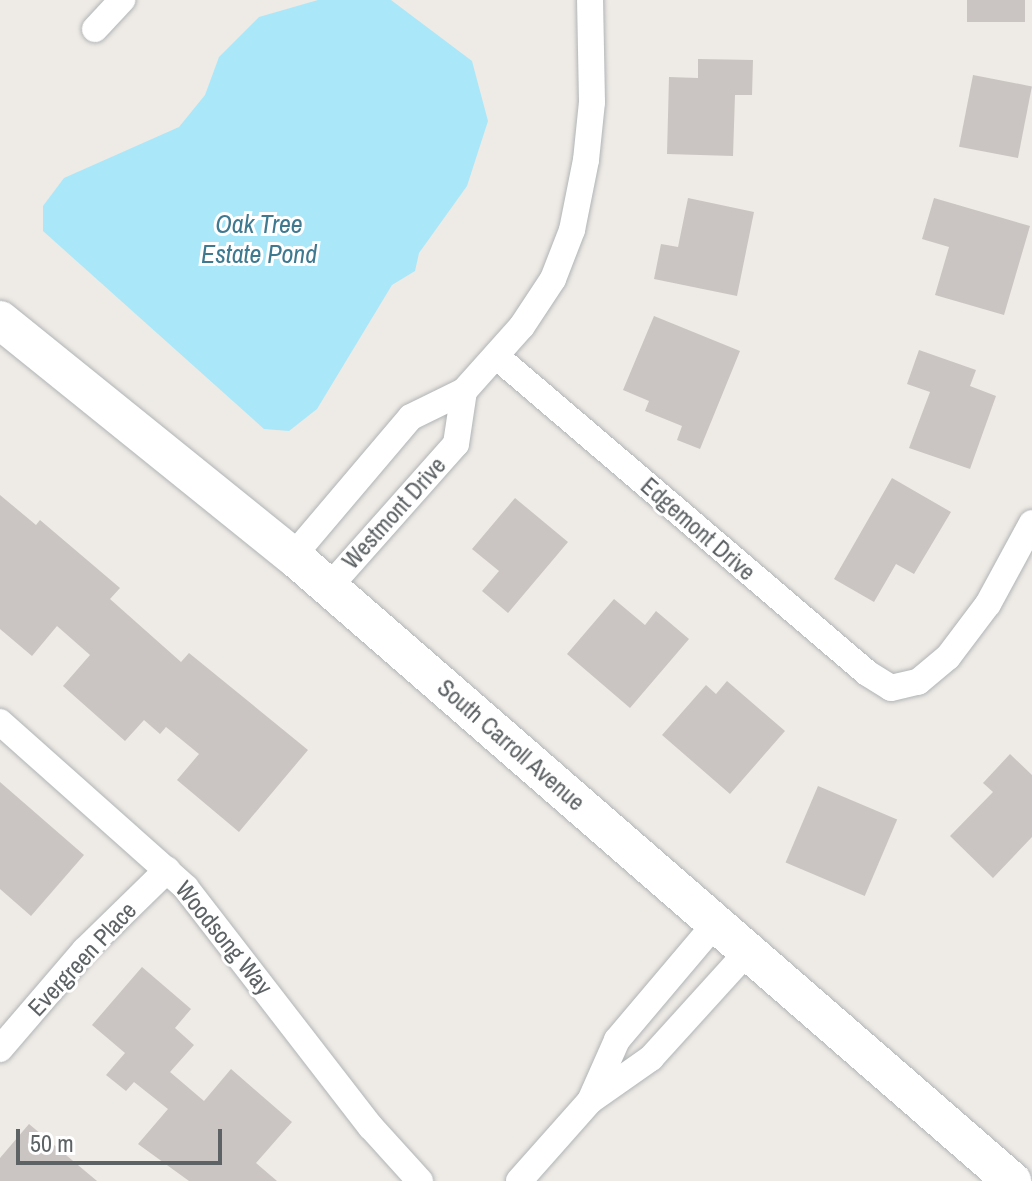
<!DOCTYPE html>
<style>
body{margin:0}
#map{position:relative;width:1032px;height:1181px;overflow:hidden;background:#eeeae5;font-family:"Archivo Narrow",sans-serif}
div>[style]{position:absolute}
.water>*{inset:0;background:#aae8f9}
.building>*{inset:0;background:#cac5c2;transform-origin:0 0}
.roads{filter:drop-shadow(0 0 2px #b0b4b6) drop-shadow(0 0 2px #b0b4b6)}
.minor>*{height:26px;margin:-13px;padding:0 13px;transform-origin:13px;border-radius:13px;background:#fff}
.secondary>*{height:38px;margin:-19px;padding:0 19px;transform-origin:19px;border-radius:19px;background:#fff}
span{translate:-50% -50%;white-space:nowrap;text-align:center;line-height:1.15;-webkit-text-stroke:6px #fff;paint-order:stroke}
.street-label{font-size:24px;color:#5d6264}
.water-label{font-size:26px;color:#3f7990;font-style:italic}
.scale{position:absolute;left:16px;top:1129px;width:206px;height:36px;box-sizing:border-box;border:4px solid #5d6264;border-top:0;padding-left:10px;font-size:24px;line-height:28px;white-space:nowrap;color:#5d6264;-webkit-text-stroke:6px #fff;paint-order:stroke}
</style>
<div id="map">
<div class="water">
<div style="clip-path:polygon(318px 0,391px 0,472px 61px,488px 121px,467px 186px,419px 253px,415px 271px,392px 285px,317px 409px,289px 431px,264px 429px,43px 231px,43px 206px,64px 178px,179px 127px,205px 95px,219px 57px,259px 17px)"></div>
</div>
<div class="building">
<div style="left:967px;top:0;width:58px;height:22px"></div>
<div style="clip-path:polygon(698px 59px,753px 60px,752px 95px,735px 95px,733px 156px,667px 154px,669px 77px,698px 78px)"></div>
<div style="left:973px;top:75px;width:60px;height:73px;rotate:11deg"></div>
<div style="clip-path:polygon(688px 198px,754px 212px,737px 296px,654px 279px,661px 244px,678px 247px)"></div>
<div style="clip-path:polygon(934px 198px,1030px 226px,1004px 315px,935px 295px,949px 247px,922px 239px)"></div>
<div style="clip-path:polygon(654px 316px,740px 351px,700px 449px,677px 440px,682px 426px,645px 411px,649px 401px,623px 390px)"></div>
<div style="clip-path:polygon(919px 350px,976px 370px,970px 386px,996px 396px,970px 469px,909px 448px,930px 392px,907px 384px)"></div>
<div style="clip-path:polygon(892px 478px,951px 512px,914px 574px,896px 564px,874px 602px,834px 579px)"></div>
<div style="clip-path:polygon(0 495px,36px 525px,40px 520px,120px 588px,110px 599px,181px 662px,189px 653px,308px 750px,239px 832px,177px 780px,199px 754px,166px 727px,160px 734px,144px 720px,125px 741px,63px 686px,90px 655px,57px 626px,32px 656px,0 629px)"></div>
<div style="clip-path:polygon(515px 498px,568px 542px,508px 613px,482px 591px,499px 571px,472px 549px)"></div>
<div style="clip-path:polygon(614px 599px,645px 625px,656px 611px,689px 639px,630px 708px,567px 654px)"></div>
<div style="clip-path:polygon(727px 681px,785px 731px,730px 794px,662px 735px,706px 685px,716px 694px)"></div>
<div style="clip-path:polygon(1010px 754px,1032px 775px,1032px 837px,993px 878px,950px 836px,993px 792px,983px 783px)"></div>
<div style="clip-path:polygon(0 782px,84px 855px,31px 916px,0 889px)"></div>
<div style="left:818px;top:786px;width:86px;height:83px;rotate:23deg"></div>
<div style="clip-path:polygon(142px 967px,191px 1009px,175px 1028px,194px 1045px,170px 1072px,204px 1101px,231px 1069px,292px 1122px,256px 1163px,277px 1181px,189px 1181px,138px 1144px,168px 1109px,134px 1082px,126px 1091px,106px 1075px,125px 1053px,92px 1025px)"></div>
<div style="clip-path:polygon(29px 1124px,97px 1181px,0 1181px,0 1158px)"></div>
</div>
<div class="roads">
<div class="minor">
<div style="left:95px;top:29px;width:40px;rotate:-47deg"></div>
<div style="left:496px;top:356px;width:488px;rotate:40.5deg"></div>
<div style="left:867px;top:673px;width:28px;rotate:32deg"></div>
<div style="left:891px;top:688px;width:28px;rotate:-13deg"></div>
<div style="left:918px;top:682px;width:39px;rotate:-40deg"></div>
<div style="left:948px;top:657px;width:66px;rotate:-53deg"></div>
<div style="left:988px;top:604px;width:92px;rotate:-61.5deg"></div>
<div style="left:293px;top:556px;width:182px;rotate:-49.7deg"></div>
<div style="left:411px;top:417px;width:59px;rotate:-26.1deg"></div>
<div style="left:464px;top:391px;width:87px;rotate:-48.3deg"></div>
<div style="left:522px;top:326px;width:56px;rotate:-56.6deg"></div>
<div style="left:553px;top:279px;width:53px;rotate:-68.8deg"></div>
<div style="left:572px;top:230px;width:71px;rotate:-78.7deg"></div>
<div style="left:586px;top:160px;width:58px;rotate:-84.1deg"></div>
<div style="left:592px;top:102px;width:102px;rotate:-91.1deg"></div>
<div style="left:329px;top:587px;width:191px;rotate:-48.4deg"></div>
<div style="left:456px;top:444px;width:54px;rotate:-81.4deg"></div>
<div style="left:0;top:722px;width:249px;rotate:41.7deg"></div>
<div style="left:186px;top:888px;width:302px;rotate:52.3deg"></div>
<div style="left:371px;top:1127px;width:73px;rotate:47.8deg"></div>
<div style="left:0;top:1049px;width:130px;rotate:-49.4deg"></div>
<div style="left:85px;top:950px;width:115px;rotate:-44.3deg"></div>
<div style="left:590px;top:1101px;width:67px;rotate:-66.1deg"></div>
<div style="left:617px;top:1040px;width:153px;rotate:-49.8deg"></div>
<div style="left:519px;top:1181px;width:107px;rotate:-48.4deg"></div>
<div style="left:590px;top:1101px;width:75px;rotate:-35.2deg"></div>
<div style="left:651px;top:1058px;width:144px;rotate:-47.8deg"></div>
</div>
<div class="secondary">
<div style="left:0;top:320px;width:376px;rotate:38.9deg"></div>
<div style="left:293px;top:556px;width:953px;rotate:41deg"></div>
</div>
</div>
<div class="street-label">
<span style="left:394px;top:513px;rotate:-48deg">Westmont Drive</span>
<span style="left:698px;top:529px;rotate:41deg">Edgemont Drive</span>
<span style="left:511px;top:745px;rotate:41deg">South Carroll Avenue</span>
<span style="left:224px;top:938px;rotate:51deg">Woodsong Way</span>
<span style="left:82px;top:959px;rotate:-47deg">Evergreen Place</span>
</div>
<div class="water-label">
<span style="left:259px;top:239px">Oak Tree<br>Estate Pond</span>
</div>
<div class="scale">50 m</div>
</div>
